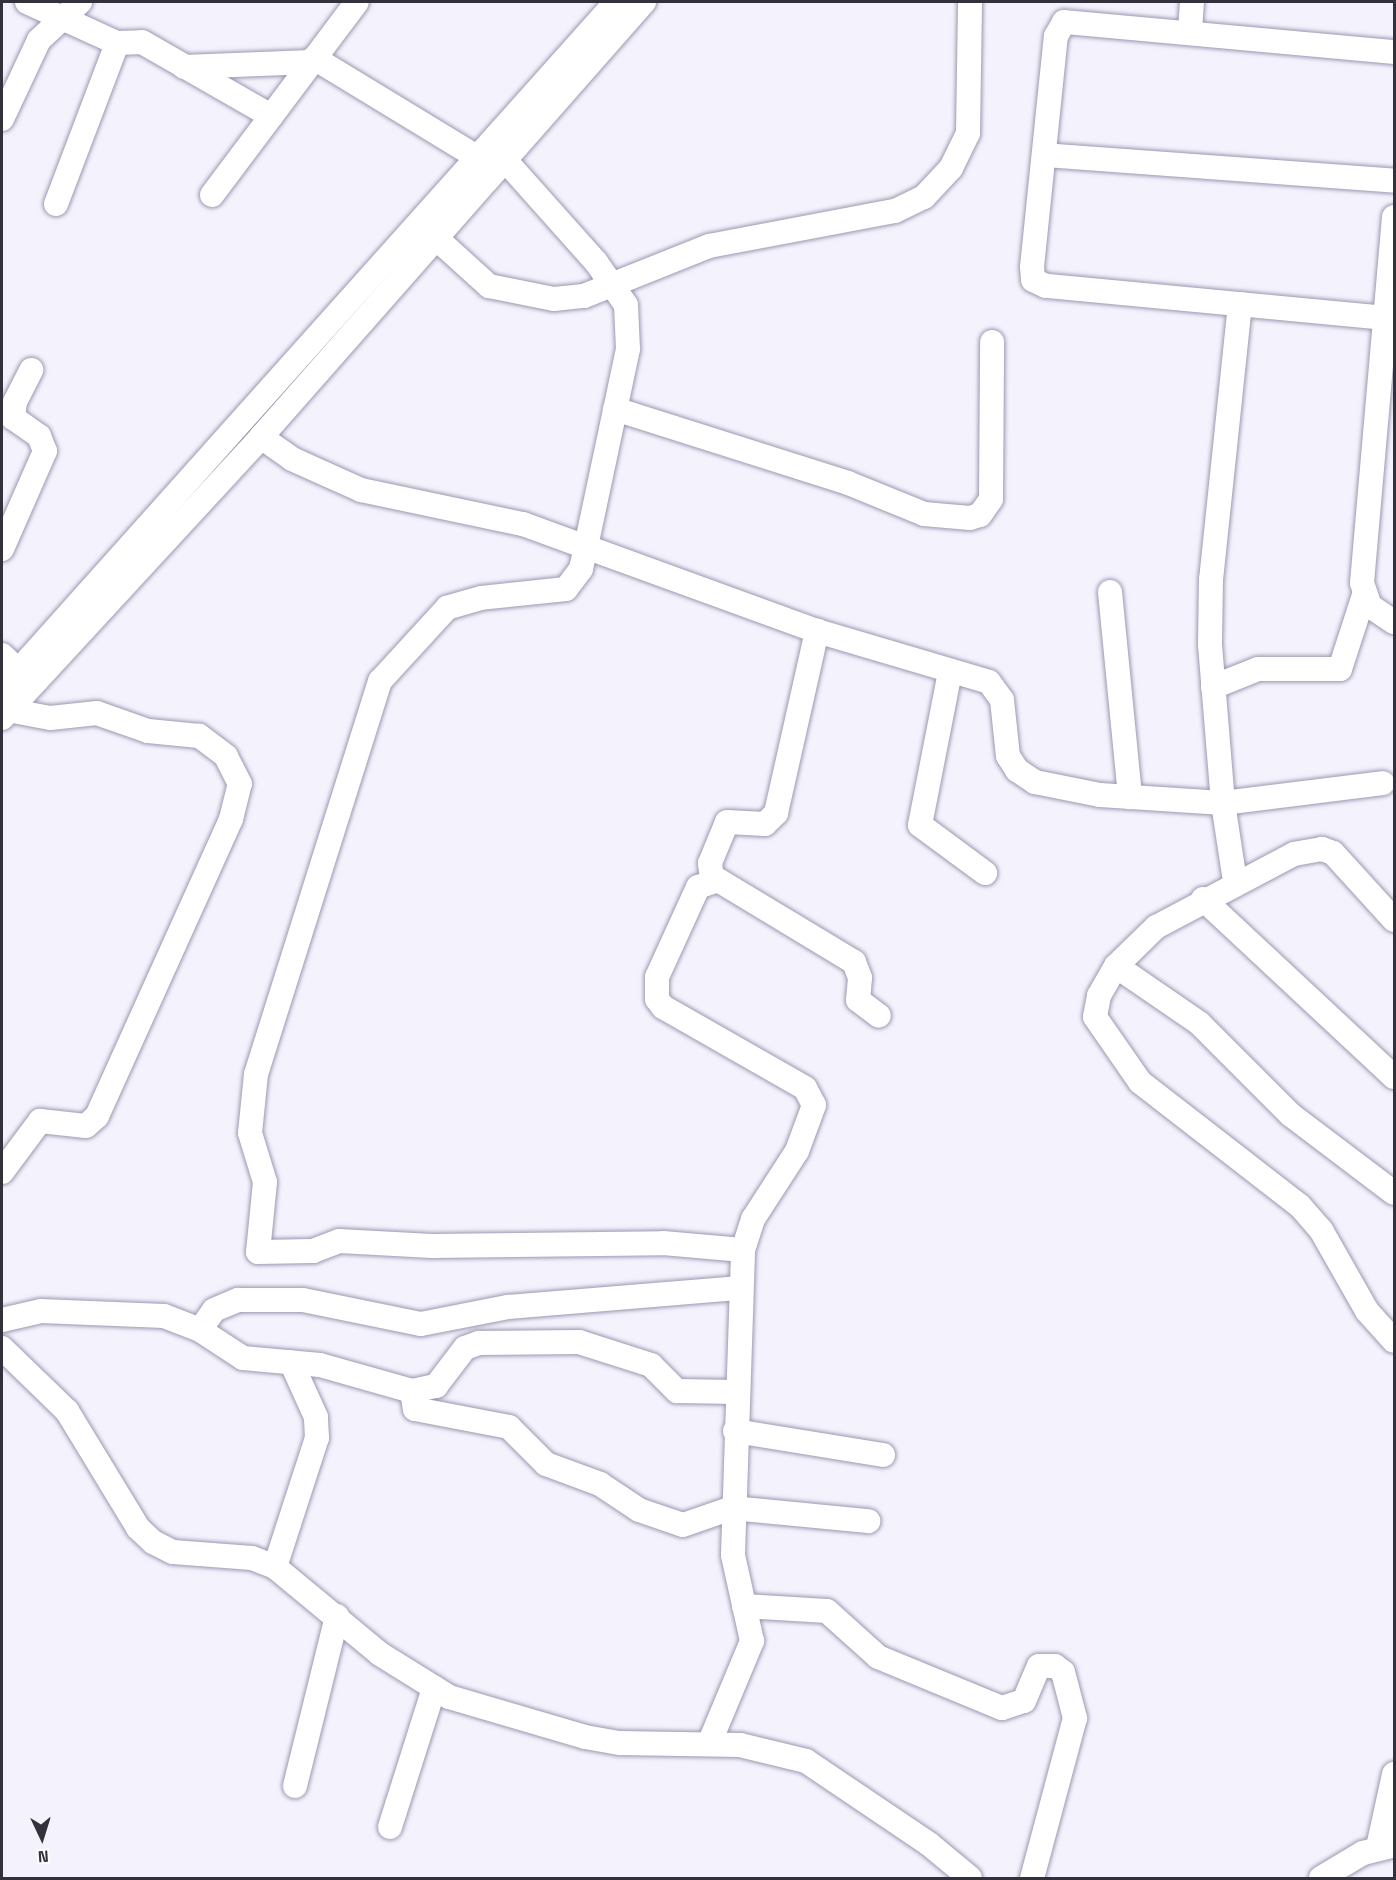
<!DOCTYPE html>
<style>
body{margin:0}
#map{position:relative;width:1396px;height:1880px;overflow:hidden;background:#f4f3fd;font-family:"Space Grotesk",sans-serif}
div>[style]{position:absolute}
.roads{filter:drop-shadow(0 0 2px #9b98b1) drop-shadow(0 0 2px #9b98b1)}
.minor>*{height:24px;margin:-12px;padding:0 12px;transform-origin:12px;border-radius:12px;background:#fff}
span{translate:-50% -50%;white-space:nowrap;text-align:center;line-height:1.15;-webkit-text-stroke:4.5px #fff;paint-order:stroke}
.frame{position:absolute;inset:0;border:3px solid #33323c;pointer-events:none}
.north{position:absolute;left:12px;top:1808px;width:60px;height:60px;-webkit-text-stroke:4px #fff;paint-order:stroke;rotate:176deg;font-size:16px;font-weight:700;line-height:24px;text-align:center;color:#33323c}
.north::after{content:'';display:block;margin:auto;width:21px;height:27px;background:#33323c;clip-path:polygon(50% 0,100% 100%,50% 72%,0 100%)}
</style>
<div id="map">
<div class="roads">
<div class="minor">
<div style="left:27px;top:2px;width:99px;rotate:24.5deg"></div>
<div style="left:1190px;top:30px;width:28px;rotate:-86deg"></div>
<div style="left:314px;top:58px;width:191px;rotate:31.3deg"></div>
<div style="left:184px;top:67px;width:127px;rotate:-2.3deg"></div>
<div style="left:2px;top:119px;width:87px;rotate:-64.9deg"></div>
<div style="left:39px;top:40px;width:56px;rotate:-42.8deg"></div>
<div style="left:1044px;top:155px;width:351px;rotate:4.2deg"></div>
<div style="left:505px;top:160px;width:137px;rotate:48.3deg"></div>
<div style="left:596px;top:262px;width:52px;rotate:55.1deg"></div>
<div style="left:626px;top:305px;width:44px;rotate:87.4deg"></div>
<div style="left:628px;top:349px;width:202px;rotate:102deg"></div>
<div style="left:586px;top:547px;width:246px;rotate:20deg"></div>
<div style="left:817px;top:631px;width:179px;rotate:16.5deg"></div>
<div style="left:989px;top:682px;width:22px;rotate:54deg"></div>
<div style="left:1002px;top:700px;width:56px;rotate:83.9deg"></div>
<div style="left:1008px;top:756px;width:17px;rotate:57deg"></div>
<div style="left:1017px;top:770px;width:22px;rotate:34deg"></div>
<div style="left:1035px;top:782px;width:66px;rotate:11.3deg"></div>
<div style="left:1100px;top:795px;width:123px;rotate:3.7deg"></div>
<div style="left:1223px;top:803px;width:79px;rotate:81.3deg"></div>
<div style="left:212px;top:195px;width:241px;rotate:-53.1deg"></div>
<div style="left:56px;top:204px;width:172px;rotate:-69.2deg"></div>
<div style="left:117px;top:43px;width:25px;rotate:-2deg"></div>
<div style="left:142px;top:42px;width:149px;rotate:29.8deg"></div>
<div style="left:1394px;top:217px;width:367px;rotate:95deg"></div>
<div style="left:1362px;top:583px;width:24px;rotate:71deg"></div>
<div style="left:1370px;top:606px;width:29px;rotate:34deg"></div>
<div style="left:436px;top:238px;width:72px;rotate:42.2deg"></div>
<div style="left:489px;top:286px;width:66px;rotate:11.3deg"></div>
<div style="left:554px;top:299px;width:30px;rotate:-6deg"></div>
<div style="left:584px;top:296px;width:135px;rotate:-21.8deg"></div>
<div style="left:709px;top:246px;width:189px;rotate:-10.7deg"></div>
<div style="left:895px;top:211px;width:32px;rotate:-26deg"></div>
<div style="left:924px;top:197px;width:40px;rotate:-47deg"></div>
<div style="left:951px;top:168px;width:39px;rotate:-64deg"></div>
<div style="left:968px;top:133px;width:131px;rotate:-89.1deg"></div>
<div style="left:1240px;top:304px;width:277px;rotate:96deg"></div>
<div style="left:1211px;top:579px;width:66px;rotate:90.9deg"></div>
<div style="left:1210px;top:645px;width:159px;rotate:85.3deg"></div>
<div style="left:1223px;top:803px;width:161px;rotate:-7.1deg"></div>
<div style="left:1386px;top:318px;width:342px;rotate:-174.6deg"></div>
<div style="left:1046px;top:286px;width:14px;rotate:-155deg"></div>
<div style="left:1033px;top:280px;width:13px;rotate:-94deg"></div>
<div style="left:1032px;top:267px;width:232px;rotate:-84.1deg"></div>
<div style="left:1056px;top:36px;width:16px;rotate:-60deg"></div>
<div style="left:1064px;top:22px;width:331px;rotate:5.2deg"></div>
<div style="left:615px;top:409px;width:244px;rotate:17.6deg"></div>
<div style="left:848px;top:483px;width:82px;rotate:22.2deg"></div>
<div style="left:924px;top:514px;width:46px;rotate:5deg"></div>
<div style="left:970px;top:518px;width:10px;rotate:-17deg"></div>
<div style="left:980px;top:515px;width:19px;rotate:-55deg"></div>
<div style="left:991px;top:499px;width:157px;rotate:-89.6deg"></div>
<div style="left:261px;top:437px;width:38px;rotate:35deg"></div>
<div style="left:292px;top:459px;width:76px;rotate:24.2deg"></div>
<div style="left:361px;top:490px;width:166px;rotate:11.9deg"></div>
<div style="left:523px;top:524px;width:67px;rotate:20.1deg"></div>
<div style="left:586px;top:547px;width:23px;rotate:103deg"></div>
<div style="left:581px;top:569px;width:25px;rotate:127deg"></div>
<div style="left:566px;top:589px;width:85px;rotate:174deg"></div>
<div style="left:481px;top:598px;width:35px;rotate:164deg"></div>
<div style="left:447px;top:608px;width:99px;rotate:132.5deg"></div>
<div style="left:380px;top:681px;width:412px;rotate:107.5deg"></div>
<div style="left:256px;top:1074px;width:59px;rotate:95.8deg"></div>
<div style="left:250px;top:1133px;width:51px;rotate:73deg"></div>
<div style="left:265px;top:1182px;width:70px;rotate:95.7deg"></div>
<div style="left:258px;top:1252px;width:55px;rotate:-1deg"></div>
<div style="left:313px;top:1251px;width:28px;rotate:-21deg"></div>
<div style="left:339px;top:1241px;width:93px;rotate:3.1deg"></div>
<div style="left:432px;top:1246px;width:231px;rotate:-0.7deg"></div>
<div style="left:663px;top:1243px;width:80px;rotate:5deg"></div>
<div style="left:2px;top:549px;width:107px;rotate:-66.3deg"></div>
<div style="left:45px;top:451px;width:16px;rotate:-112deg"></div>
<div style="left:39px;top:436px;width:32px;rotate:-145deg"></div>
<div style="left:13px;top:418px;width:16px;rotate:-83deg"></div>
<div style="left:15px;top:402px;width:36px;rotate:-63deg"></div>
<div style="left:1110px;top:592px;width:206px;rotate:84.4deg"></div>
<div style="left:2px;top:655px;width:23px;rotate:43deg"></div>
<div style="left:950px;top:672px;width:156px;rotate:101.1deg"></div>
<div style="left:920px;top:825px;width:81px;rotate:36.4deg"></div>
<div style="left:1213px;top:687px;width:48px;rotate:-21.8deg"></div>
<div style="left:1258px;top:669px;width:82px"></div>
<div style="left:1340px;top:669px;width:78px;rotate:-72deg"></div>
<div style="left:2px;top:689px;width:921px;rotate:-48.21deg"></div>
<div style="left:2px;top:718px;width:382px;rotate:-47.3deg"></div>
<div style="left:261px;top:437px;width:580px;rotate:-48.64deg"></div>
<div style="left:712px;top:878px;width:15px;rotate:-98deg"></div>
<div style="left:710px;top:863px;width:44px;rotate:-67.5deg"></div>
<div style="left:727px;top:822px;width:38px;rotate:3deg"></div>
<div style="left:765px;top:824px;width:16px;rotate:-45deg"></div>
<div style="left:776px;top:813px;width:187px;rotate:-77.3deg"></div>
<div style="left:1203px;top:899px;width:261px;rotate:43deg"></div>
<div style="left:1394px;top:920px;width:91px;rotate:-132.3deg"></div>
<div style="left:1333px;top:853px;width:12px;rotate:-160deg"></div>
<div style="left:1322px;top:849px;width:28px;rotate:170deg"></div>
<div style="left:1294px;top:854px;width:156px;rotate:152.1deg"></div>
<div style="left:1156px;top:927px;width:56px;rotate:135.7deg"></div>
<div style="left:1116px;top:966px;width:34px;rotate:120deg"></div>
<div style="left:1099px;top:996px;width:21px;rotate:101deg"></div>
<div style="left:1095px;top:1017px;width:79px;rotate:55.3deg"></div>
<div style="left:1140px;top:1082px;width:202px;rotate:37.8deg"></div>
<div style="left:1300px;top:1206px;width:32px;rotate:49deg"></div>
<div style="left:1321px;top:1230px;width:93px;rotate:60.4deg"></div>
<div style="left:1367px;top:1311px;width:40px;rotate:48deg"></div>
<div style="left:1116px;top:966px;width:101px;rotate:34.5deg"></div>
<div style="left:1199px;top:1023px;width:130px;rotate:45deg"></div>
<div style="left:1291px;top:1115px;width:129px;rotate:37.1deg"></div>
<div style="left:2px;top:1172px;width:64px;rotate:-53.3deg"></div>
<div style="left:40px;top:1121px;width:46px;rotate:6.2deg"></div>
<div style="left:86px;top:1126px;width:15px;rotate:-42deg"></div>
<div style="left:97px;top:1116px;width:326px;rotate:-65.7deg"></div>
<div style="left:231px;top:819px;width:36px;rotate:-76deg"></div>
<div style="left:240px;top:784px;width:31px;rotate:-117deg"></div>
<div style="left:226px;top:756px;width:34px;rotate:-143deg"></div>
<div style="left:199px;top:736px;width:51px;rotate:-174.4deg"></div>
<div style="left:148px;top:731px;width:54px;rotate:-160.6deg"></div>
<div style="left:97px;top:713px;width:47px;rotate:173.9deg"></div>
<div style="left:50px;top:718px;width:43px;rotate:-169.2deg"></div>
<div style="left:2px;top:1320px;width:40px;rotate:-13deg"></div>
<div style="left:41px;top:1311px;width:123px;rotate:2.3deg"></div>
<div style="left:164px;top:1316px;width:39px;rotate:21deg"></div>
<div style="left:200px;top:1330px;width:51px;rotate:33.1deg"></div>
<div style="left:243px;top:1358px;width:77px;rotate:5.2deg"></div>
<div style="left:320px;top:1365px;width:96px;rotate:15.8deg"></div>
<div style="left:412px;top:1391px;width:25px;rotate:-12deg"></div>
<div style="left:436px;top:1386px;width:48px;rotate:-52.7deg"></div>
<div style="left:465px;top:1348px;width:15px;rotate:-20deg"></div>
<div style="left:479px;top:1343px;width:100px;rotate:-0.6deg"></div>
<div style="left:579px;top:1342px;width:76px;rotate:17.7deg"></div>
<div style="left:651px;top:1365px;width:37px;rotate:45deg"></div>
<div style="left:677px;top:1391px;width:60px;rotate:1deg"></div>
<div style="left:200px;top:1330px;width:24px;rotate:-55deg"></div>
<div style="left:214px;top:1310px;width:26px;rotate:-23deg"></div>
<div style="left:238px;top:1300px;width:65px"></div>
<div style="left:303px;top:1300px;width:120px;rotate:11.5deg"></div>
<div style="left:421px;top:1324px;width:89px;rotate:-11.1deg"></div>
<div style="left:508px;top:1307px;width:233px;rotate:-4.7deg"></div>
<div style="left:2px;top:1348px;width:91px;rotate:44.1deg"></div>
<div style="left:67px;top:1411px;width:137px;rotate:58.7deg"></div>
<div style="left:138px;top:1528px;width:21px;rotate:43deg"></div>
<div style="left:153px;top:1542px;width:22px;rotate:27deg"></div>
<div style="left:173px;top:1552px;width:79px;rotate:4.3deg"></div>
<div style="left:252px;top:1558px;width:25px;rotate:21deg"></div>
<div style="left:275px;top:1567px;width:136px;rotate:39.6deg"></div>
<div style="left:380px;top:1654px;width:81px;rotate:31.9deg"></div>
<div style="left:449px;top:1697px;width:142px;rotate:16.4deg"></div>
<div style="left:585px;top:1737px;width:36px;rotate:10deg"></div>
<div style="left:620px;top:1743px;width:120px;rotate:1deg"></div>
<div style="left:740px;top:1745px;width:68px;rotate:13.6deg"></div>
<div style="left:806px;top:1761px;width:148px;rotate:34deg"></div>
<div style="left:929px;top:1844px;width:53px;rotate:39.7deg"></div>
<div style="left:412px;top:1391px;width:18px;rotate:81deg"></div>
<div style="left:415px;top:1409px;width:96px;rotate:10.8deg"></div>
<div style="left:509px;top:1427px;width:52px;rotate:45deg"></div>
<div style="left:546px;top:1464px;width:58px;rotate:20.3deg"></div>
<div style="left:600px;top:1484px;width:47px;rotate:33.7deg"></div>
<div style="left:639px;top:1510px;width:46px;rotate:18.8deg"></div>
<div style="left:683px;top:1525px;width:52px;rotate:-19.1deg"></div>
<div style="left:732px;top:1508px;width:137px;rotate:5.5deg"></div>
<div style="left:735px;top:1431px;width:150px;rotate:9.2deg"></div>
<div style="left:275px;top:1567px;width:136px;rotate:-72deg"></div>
<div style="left:317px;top:1438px;width:21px;rotate:-93deg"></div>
<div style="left:316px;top:1417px;width:60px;rotate:-114.4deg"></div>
<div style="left:744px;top:1606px;width:83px;rotate:3.4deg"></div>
<div style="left:827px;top:1611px;width:69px;rotate:42deg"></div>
<div style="left:878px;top:1657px;width:134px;rotate:22.4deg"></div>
<div style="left:1002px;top:1708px;width:23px;rotate:-18deg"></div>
<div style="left:1024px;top:1701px;width:38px;rotate:-67deg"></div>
<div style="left:1039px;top:1666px;width:16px"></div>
<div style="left:1055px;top:1666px;width:10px;rotate:37deg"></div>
<div style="left:1063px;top:1672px;width:48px;rotate:75.4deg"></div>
<div style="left:1075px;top:1718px;width:166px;rotate:105deg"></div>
<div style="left:709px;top:1744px;width:112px;rotate:-67.3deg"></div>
<div style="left:752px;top:1641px;width:88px;rotate:-102.5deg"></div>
<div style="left:733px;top:1555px;width:305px;rotate:-88.1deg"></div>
<div style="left:743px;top:1250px;width:33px;rotate:-72deg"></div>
<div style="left:753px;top:1219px;width:81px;rotate:-57.1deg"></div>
<div style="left:797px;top:1151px;width:49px;rotate:-69.7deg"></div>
<div style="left:814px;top:1105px;width:19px;rotate:-118deg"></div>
<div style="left:805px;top:1088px;width:163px;rotate:-150.3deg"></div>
<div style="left:663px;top:1007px;width:10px;rotate:-127deg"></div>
<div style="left:657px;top:999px;width:22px;rotate:-90deg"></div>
<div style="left:657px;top:977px;width:99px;rotate:-65.5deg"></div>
<div style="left:698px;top:887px;width:21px;rotate:-19deg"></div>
<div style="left:718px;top:880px;width:159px;rotate:31.1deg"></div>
<div style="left:854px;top:962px;width:17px;rotate:69deg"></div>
<div style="left:860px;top:978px;width:22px;rotate:95deg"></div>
<div style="left:858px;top:1000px;width:26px;rotate:37deg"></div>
<div style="left:295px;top:1786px;width:175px;rotate:-76.1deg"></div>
<div style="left:390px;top:1827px;width:146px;rotate:-72.4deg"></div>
<div style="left:1378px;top:1847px;width:75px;rotate:-77.6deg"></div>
<div style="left:1321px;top:1878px;width:49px;rotate:-30.8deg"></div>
<div style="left:1363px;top:1853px;width:32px;rotate:-14deg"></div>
</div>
</div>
<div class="frame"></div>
<div class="north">N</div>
</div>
